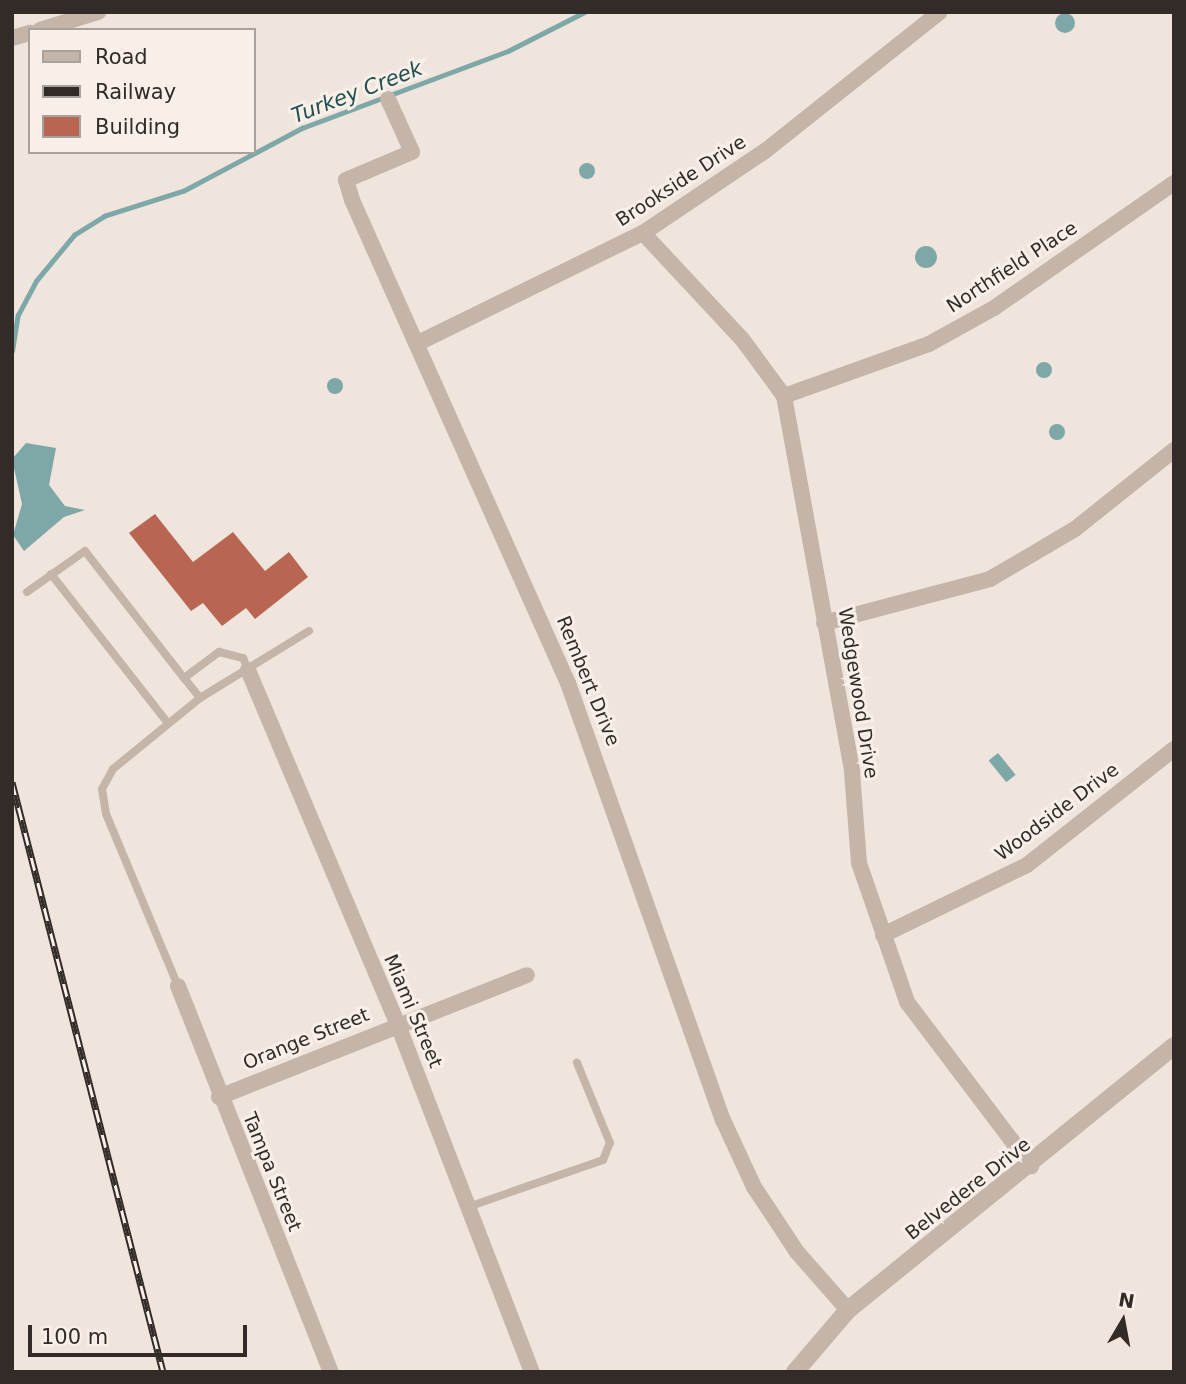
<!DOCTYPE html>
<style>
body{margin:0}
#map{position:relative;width:1186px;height:1384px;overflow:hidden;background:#efe5dc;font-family:"DejaVu Sans",sans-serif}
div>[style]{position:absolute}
.water>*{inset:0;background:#7ea8a8;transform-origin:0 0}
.round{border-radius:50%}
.stream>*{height:4.5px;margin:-2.25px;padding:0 2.25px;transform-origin:2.25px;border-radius:2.25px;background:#7ea8a8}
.building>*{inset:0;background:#b86651}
.service>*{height:8px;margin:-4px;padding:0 4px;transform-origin:4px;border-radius:4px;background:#c5b5a9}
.minor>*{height:16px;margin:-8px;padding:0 8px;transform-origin:8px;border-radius:8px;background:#c5b5a9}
.tertiary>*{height:18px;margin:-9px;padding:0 9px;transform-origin:9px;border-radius:9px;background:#c5b5a9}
.rail>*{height:7px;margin-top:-3.5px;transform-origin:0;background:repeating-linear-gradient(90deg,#f7efe8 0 13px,#332b28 0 26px);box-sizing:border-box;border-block:2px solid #332b28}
span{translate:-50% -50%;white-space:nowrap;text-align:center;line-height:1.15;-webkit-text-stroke:6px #f7efe8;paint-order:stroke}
.street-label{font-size:19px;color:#332b28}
.water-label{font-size:21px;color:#224f50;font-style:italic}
.frame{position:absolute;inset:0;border:14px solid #332b28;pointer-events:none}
.legend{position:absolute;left:28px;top:28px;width:228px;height:126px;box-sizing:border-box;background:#f7efe8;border:2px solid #a9a19b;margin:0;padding:9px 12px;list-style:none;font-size:21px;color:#332b28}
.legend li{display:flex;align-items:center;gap:14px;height:35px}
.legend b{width:35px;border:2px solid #a9a19b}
.north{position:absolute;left:1088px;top:1286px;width:70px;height:70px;-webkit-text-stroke:5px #f7efe8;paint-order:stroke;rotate:10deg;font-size:19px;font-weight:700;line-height:28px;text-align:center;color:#332b28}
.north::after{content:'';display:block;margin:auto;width:24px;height:32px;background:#332b28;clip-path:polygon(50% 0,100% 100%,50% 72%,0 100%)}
.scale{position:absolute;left:28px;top:1325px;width:219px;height:32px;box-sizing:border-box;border:4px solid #332b28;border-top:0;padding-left:9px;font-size:21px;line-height:24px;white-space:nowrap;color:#332b28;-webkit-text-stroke:5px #f7efe8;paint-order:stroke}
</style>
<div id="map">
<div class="water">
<div class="round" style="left:1055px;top:13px;width:20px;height:20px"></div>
<div class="round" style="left:579px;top:163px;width:16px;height:16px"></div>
<div class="round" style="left:915px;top:246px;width:22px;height:22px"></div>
<div class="round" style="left:1036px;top:362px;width:16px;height:16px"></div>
<div class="round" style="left:327px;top:378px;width:16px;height:16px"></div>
<div class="round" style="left:1049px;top:424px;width:16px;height:16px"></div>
<div style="clip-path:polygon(26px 443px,56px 448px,49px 485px,65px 506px,85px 510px,64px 517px,24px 551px,13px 535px,22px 504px,12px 459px)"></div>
<div style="left:998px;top:753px;width:28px;height:12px;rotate:51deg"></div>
</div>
<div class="stream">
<div style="left:12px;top:351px;width:36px;rotate:-81deg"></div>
<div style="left:18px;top:315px;width:38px;rotate:-62deg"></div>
<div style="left:36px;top:281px;width:60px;rotate:-50.4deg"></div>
<div style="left:74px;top:235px;width:36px;rotate:-32deg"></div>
<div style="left:104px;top:216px;width:83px;rotate:-17.6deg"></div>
<div style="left:183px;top:191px;width:135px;rotate:-27.9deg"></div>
<div style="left:302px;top:128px;width:220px;rotate:-20.5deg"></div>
<div style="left:508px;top:51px;width:86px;rotate:-26.9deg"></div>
</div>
<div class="building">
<div style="clip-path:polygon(155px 514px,193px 562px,233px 532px,265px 571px,289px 552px,308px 577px,255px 619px,246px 608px,222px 626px,203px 603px,191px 611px,129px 533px)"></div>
</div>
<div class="service">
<div style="left:51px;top:574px;width:189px;rotate:51.9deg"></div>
<div style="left:27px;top:592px;width:71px;rotate:-35.3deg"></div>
<div style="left:85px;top:551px;width:161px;rotate:52.1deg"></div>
<div style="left:184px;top:678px;width:44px;rotate:-36.6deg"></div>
<div style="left:219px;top:652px;width:25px;rotate:14deg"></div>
<div style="left:243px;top:658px;width:13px;rotate:67deg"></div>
<div style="left:184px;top:678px;width:26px;rotate:51deg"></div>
<div style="left:178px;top:986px;width:186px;rotate:-112.7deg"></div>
<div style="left:106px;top:814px;width:25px;rotate:-99deg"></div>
<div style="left:102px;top:789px;width:23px;rotate:-61deg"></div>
<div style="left:113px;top:769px;width:112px;rotate:-39.2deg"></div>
<div style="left:200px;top:698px;width:128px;rotate:-31.6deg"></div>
<div style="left:468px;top:1207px;width:143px;rotate:-19.2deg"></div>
<div style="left:603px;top:1160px;width:18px;rotate:-68deg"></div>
<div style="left:610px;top:1143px;width:87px;rotate:-112.4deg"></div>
</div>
<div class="minor">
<div style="left:40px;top:30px;width:61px;rotate:-17.2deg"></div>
<div style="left:12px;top:38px;width:19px;rotate:-16deg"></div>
<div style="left:388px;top:99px;width:58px;rotate:65.6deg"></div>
<div style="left:412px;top:152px;width:72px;rotate:157deg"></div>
<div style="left:346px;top:180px;width:21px;rotate:73deg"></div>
<div style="left:352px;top:200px;width:529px;rotate:65.91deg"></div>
<div style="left:568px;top:683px;width:464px;rotate:70.5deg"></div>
<div style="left:723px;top:1120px;width:74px;rotate:65.2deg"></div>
<div style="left:754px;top:1187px;width:78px;rotate:56.5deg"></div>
<div style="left:797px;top:1252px;width:77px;rotate:48.7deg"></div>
<div style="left:643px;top:233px;width:145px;rotate:47deg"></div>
<div style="left:742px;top:339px;width:71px;rotate:53.6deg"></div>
<div style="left:784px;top:396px;width:382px;rotate:79.7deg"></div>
<div style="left:852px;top:772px;width:91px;rotate:85.6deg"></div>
<div style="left:859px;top:863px;width:147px;rotate:70.9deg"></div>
<div style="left:907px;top:1002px;width:206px;rotate:52.9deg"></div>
<div style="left:418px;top:343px;width:250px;rotate:-26.1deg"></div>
<div style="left:643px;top:233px;width:147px;rotate:-33.9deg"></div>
<div style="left:765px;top:151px;width:223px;rotate:-38.5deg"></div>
<div style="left:784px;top:396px;width:154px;rotate:-19.7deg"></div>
<div style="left:929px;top:344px;width:74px;rotate:-29deg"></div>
<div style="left:994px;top:308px;width:219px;rotate:-34.8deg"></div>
<div style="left:824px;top:623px;width:172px;rotate:-14.8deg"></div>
<div style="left:990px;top:579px;width:99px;rotate:-30.5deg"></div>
<div style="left:1075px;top:529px;width:127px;rotate:-38.6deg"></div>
<div style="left:248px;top:670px;width:385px;rotate:67.1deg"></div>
<div style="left:398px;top:1025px;width:372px;rotate:68.9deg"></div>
<div style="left:883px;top:935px;width:160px;rotate:-25.9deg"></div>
<div style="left:1027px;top:865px;width:187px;rotate:-38.3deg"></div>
<div style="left:178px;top:986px;width:415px;rotate:68.4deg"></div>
<div style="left:219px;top:1097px;width:331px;rotate:-21.6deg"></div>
</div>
<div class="tertiary">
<div style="left:795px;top:1372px;width:82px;rotate:-49.5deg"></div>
<div style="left:848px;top:1310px;width:419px;rotate:-39deg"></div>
</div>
<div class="rail">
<div style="left:12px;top:782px;width:609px;rotate:75.64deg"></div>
</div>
<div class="street-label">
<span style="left:681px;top:181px;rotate:-33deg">Brookside Drive</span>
<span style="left:1012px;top:267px;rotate:-33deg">Northfield Place</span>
<span style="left:588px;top:681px;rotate:68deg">Rembert Drive</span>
<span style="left:858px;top:693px;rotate:81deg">Wedgewood Drive</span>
<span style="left:1057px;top:812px;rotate:-37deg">Woodside Drive</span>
<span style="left:413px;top:1011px;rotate:67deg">Miami Street</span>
<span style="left:306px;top:1039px;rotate:-22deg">Orange Street</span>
<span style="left:272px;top:1172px;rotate:68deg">Tampa Street</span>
<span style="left:968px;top:1189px;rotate:-38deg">Belvedere Drive</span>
</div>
<div class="water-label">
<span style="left:357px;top:92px;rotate:-21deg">Turkey Creek</span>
</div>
<div class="frame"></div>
<ul class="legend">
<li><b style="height:9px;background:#c5b5a9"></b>Road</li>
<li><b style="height:9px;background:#332b28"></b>Railway</li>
<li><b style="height:19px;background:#b86651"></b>Building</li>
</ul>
<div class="north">N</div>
<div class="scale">100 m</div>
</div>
